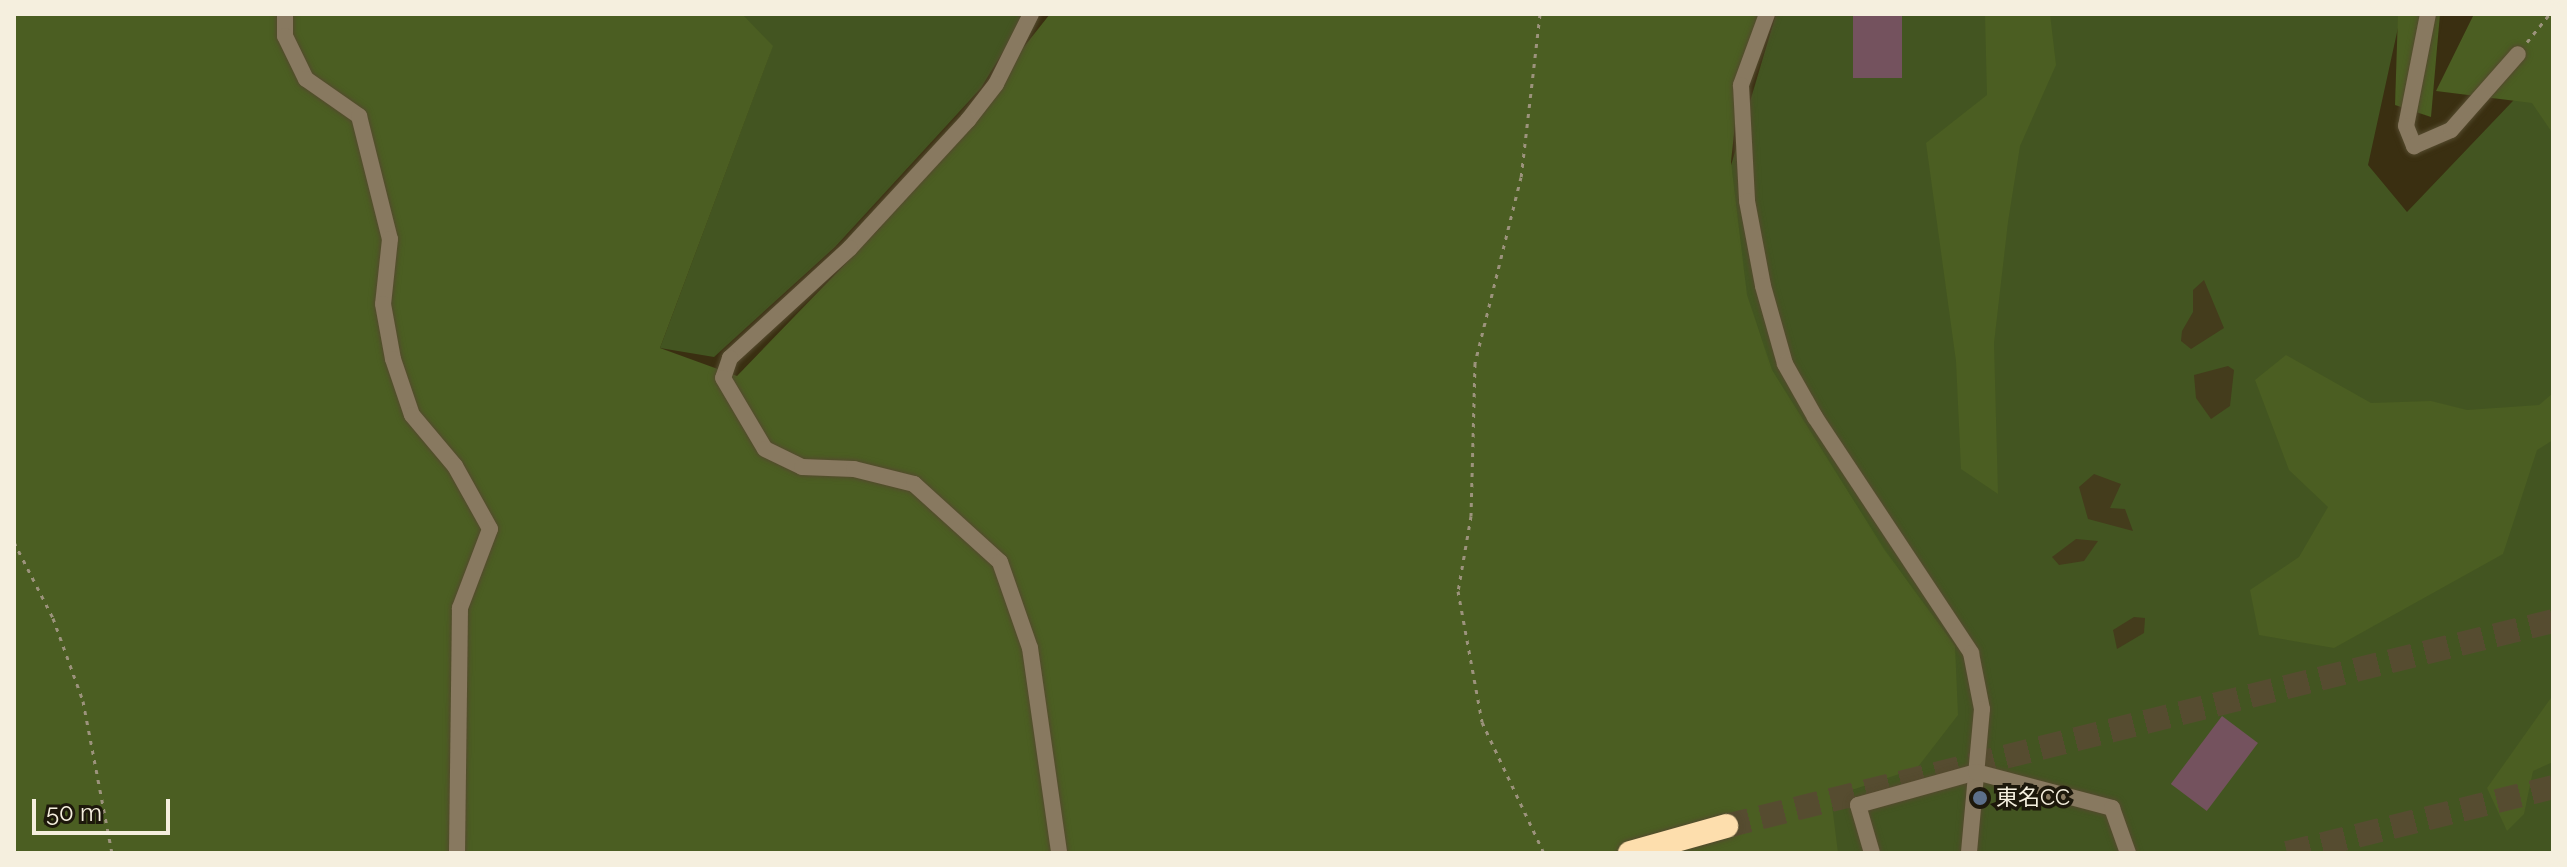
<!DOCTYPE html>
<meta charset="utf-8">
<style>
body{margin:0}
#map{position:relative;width:2567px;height:867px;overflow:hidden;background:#3a2f11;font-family:Raleway,"Noto Sans JP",sans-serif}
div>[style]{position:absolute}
.green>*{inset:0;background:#435521}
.forest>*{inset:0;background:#4b5e22}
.sand>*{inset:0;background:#443c1c}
.building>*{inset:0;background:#74525e;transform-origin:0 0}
.highway-tunnel>*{height:24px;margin-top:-12px;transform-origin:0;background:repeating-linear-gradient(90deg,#564c30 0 24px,transparent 0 36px)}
.path>*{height:3px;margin-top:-1.5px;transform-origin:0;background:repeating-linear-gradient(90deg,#9c937c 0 4px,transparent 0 10px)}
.roads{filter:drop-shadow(0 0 2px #544a2e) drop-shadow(0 0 2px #544a2e)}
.street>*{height:16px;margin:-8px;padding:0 8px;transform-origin:8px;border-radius:8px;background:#887960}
.highway>*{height:24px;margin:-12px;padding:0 12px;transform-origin:12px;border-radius:12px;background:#fddead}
.dots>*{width:22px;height:22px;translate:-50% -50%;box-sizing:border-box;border:4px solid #1d180b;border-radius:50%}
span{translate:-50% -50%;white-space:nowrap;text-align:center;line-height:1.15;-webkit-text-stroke:7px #1d180b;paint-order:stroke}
.poi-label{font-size:22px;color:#f5efde}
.left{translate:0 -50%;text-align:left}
.frame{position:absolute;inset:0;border:16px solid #f5efde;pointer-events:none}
.scale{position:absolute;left:32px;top:799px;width:138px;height:36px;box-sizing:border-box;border:4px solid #f5efde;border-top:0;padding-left:10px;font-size:24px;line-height:28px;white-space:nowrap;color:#f5efde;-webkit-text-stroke:6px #1d180b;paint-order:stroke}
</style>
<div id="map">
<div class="green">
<div style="clip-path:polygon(740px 14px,1026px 14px,981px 88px,835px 247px,714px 357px,660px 348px,770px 53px)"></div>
<div style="clip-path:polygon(1776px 14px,2401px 14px,2368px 165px,2407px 212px,2553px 59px,2553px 853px,1739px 853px,1724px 189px)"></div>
</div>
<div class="forest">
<div style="clip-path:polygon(14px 14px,742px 14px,773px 46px,660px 348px,737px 376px,879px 229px,1050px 14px,1764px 14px,1741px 68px,1731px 162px,1747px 295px,1772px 370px,1884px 549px,1955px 646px,1958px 715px,1917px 768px,1831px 797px,1838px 853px,14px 853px)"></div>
<div style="clip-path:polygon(1985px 14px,2050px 14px,2056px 65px,2020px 146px,2008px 222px,1994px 343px,1998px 494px,1961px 469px,1956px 361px,1926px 143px,1987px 95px)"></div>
<div style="clip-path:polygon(2398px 14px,2440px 14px,2431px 117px,2395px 105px)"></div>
<div style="clip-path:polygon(2474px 14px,2553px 14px,2553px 134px,2532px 103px,2436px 91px)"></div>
<div style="clip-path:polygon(2286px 355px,2371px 403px,2431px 401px,2467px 410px,2539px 405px,2553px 393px,2553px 440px,2537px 450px,2503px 554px,2334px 648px,2259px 635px,2250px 590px,2299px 557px,2328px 507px,2289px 470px,2255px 380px)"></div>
<div style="clip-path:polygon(2553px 695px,2553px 762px,2533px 771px,2524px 814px,2507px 831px,2487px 788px)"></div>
</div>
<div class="sand">
<div style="clip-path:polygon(2204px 280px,2224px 328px,2191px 349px,2181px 341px,2182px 331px,2193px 312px,2193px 290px)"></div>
<div style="clip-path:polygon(2228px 366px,2234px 370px,2230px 406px,2211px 419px,2196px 398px,2194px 375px)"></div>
<div style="clip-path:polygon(2094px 474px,2121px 484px,2110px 508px,2125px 509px,2133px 531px,2088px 519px,2079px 487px)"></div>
<div style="clip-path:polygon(2076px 539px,2098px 541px,2084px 561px,2059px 565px,2052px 557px)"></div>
<div style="clip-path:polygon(2134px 617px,2145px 618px,2144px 633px,2117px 649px,2113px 630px)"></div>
</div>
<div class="building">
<div style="left:1853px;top:14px;width:49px;height:64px"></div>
<div style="left:2222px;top:716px;width:45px;height:85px;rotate:37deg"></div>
</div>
<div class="highway-tunnel">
<div style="left:1726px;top:826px;width:852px;rotate:-13.92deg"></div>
<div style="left:2287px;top:853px;width:274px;rotate:-13.9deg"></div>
</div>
<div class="path">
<div style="left:1540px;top:14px;width:164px;rotate:96.6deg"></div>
<div style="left:1521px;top:177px;width:192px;rotate:103.9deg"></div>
<div style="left:1475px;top:363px;width:153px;rotate:91.5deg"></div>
<div style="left:1471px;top:516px;width:76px;rotate:99.8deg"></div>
<div style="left:1458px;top:591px;width:133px;rotate:79.6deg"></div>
<div style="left:1482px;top:722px;width:145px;rotate:64.7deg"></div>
<div style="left:2527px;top:42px;width:36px;rotate:-51deg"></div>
<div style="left:14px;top:542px;width:85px;rotate:62.8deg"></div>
<div style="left:53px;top:618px;width:88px;rotate:70.1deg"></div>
<div style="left:83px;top:701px;width:155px;rotate:79.2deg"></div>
</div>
<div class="roads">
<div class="street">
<div style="left:285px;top:14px;width:22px;rotate:90deg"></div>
<div style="left:285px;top:36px;width:48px;rotate:64deg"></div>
<div style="left:306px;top:79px;width:65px;rotate:34.9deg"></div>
<div style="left:359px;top:116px;width:127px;rotate:75.9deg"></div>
<div style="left:390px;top:239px;width:65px;rotate:96.1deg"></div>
<div style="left:383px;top:304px;width:56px;rotate:79.7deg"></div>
<div style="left:393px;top:359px;width:59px;rotate:71.3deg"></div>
<div style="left:412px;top:415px;width:67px;rotate:49.9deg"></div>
<div style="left:455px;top:466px;width:72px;rotate:60.9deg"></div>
<div style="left:490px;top:529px;width:85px;rotate:110.8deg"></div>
<div style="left:460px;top:608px;width:245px;rotate:90.7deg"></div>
<div style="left:1031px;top:14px;width:78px;rotate:116.6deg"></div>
<div style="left:996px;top:84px;width:46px;rotate:127.9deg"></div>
<div style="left:968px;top:120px;width:174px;rotate:132.7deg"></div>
<div style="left:850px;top:248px;width:163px;rotate:137.5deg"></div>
<div style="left:730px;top:358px;width:21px;rotate:109deg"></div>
<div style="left:723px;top:378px;width:82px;rotate:59.4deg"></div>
<div style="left:765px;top:449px;width:41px;rotate:25.9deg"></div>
<div style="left:802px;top:467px;width:52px;rotate:2.2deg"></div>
<div style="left:854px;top:469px;width:62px;rotate:14deg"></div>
<div style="left:914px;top:484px;width:116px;rotate:42.2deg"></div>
<div style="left:1000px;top:562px;width:91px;rotate:70.8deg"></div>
<div style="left:1030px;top:648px;width:207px;rotate:81.9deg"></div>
<div style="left:1767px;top:14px;width:76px;rotate:110.1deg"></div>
<div style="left:1741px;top:85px;width:116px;rotate:87deg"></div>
<div style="left:1747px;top:201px;width:86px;rotate:79.3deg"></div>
<div style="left:1763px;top:286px;width:81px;rotate:74.2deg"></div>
<div style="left:1785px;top:364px;width:61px;rotate:60.5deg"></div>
<div style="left:1815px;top:417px;width:283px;rotate:56.5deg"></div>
<div style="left:1971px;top:653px;width:57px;rotate:78.9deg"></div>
<div style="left:1982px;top:709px;width:145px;rotate:95.2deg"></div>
<div style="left:2428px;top:14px;width:114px;rotate:101.1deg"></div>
<div style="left:2406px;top:126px;width:22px;rotate:68deg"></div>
<div style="left:2414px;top:146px;width:40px;rotate:-23.4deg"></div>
<div style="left:2451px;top:130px;width:101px;rotate:-48.6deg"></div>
<div style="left:1872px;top:853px;width:50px;rotate:-106.3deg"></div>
<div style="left:1858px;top:805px;width:123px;rotate:-15.6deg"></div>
<div style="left:1976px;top:772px;width:141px;rotate:14.8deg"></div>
<div style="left:2112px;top:808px;width:48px;rotate:70.4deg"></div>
</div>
<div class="highway">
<div style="left:1630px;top:853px;width:100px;rotate:-15.7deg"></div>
</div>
</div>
<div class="dots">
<div style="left:1980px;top:798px;background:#5c6f8a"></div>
</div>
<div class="poi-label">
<span class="left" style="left:1996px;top:798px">東名CC</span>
</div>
<div class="frame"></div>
<div class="scale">50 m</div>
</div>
